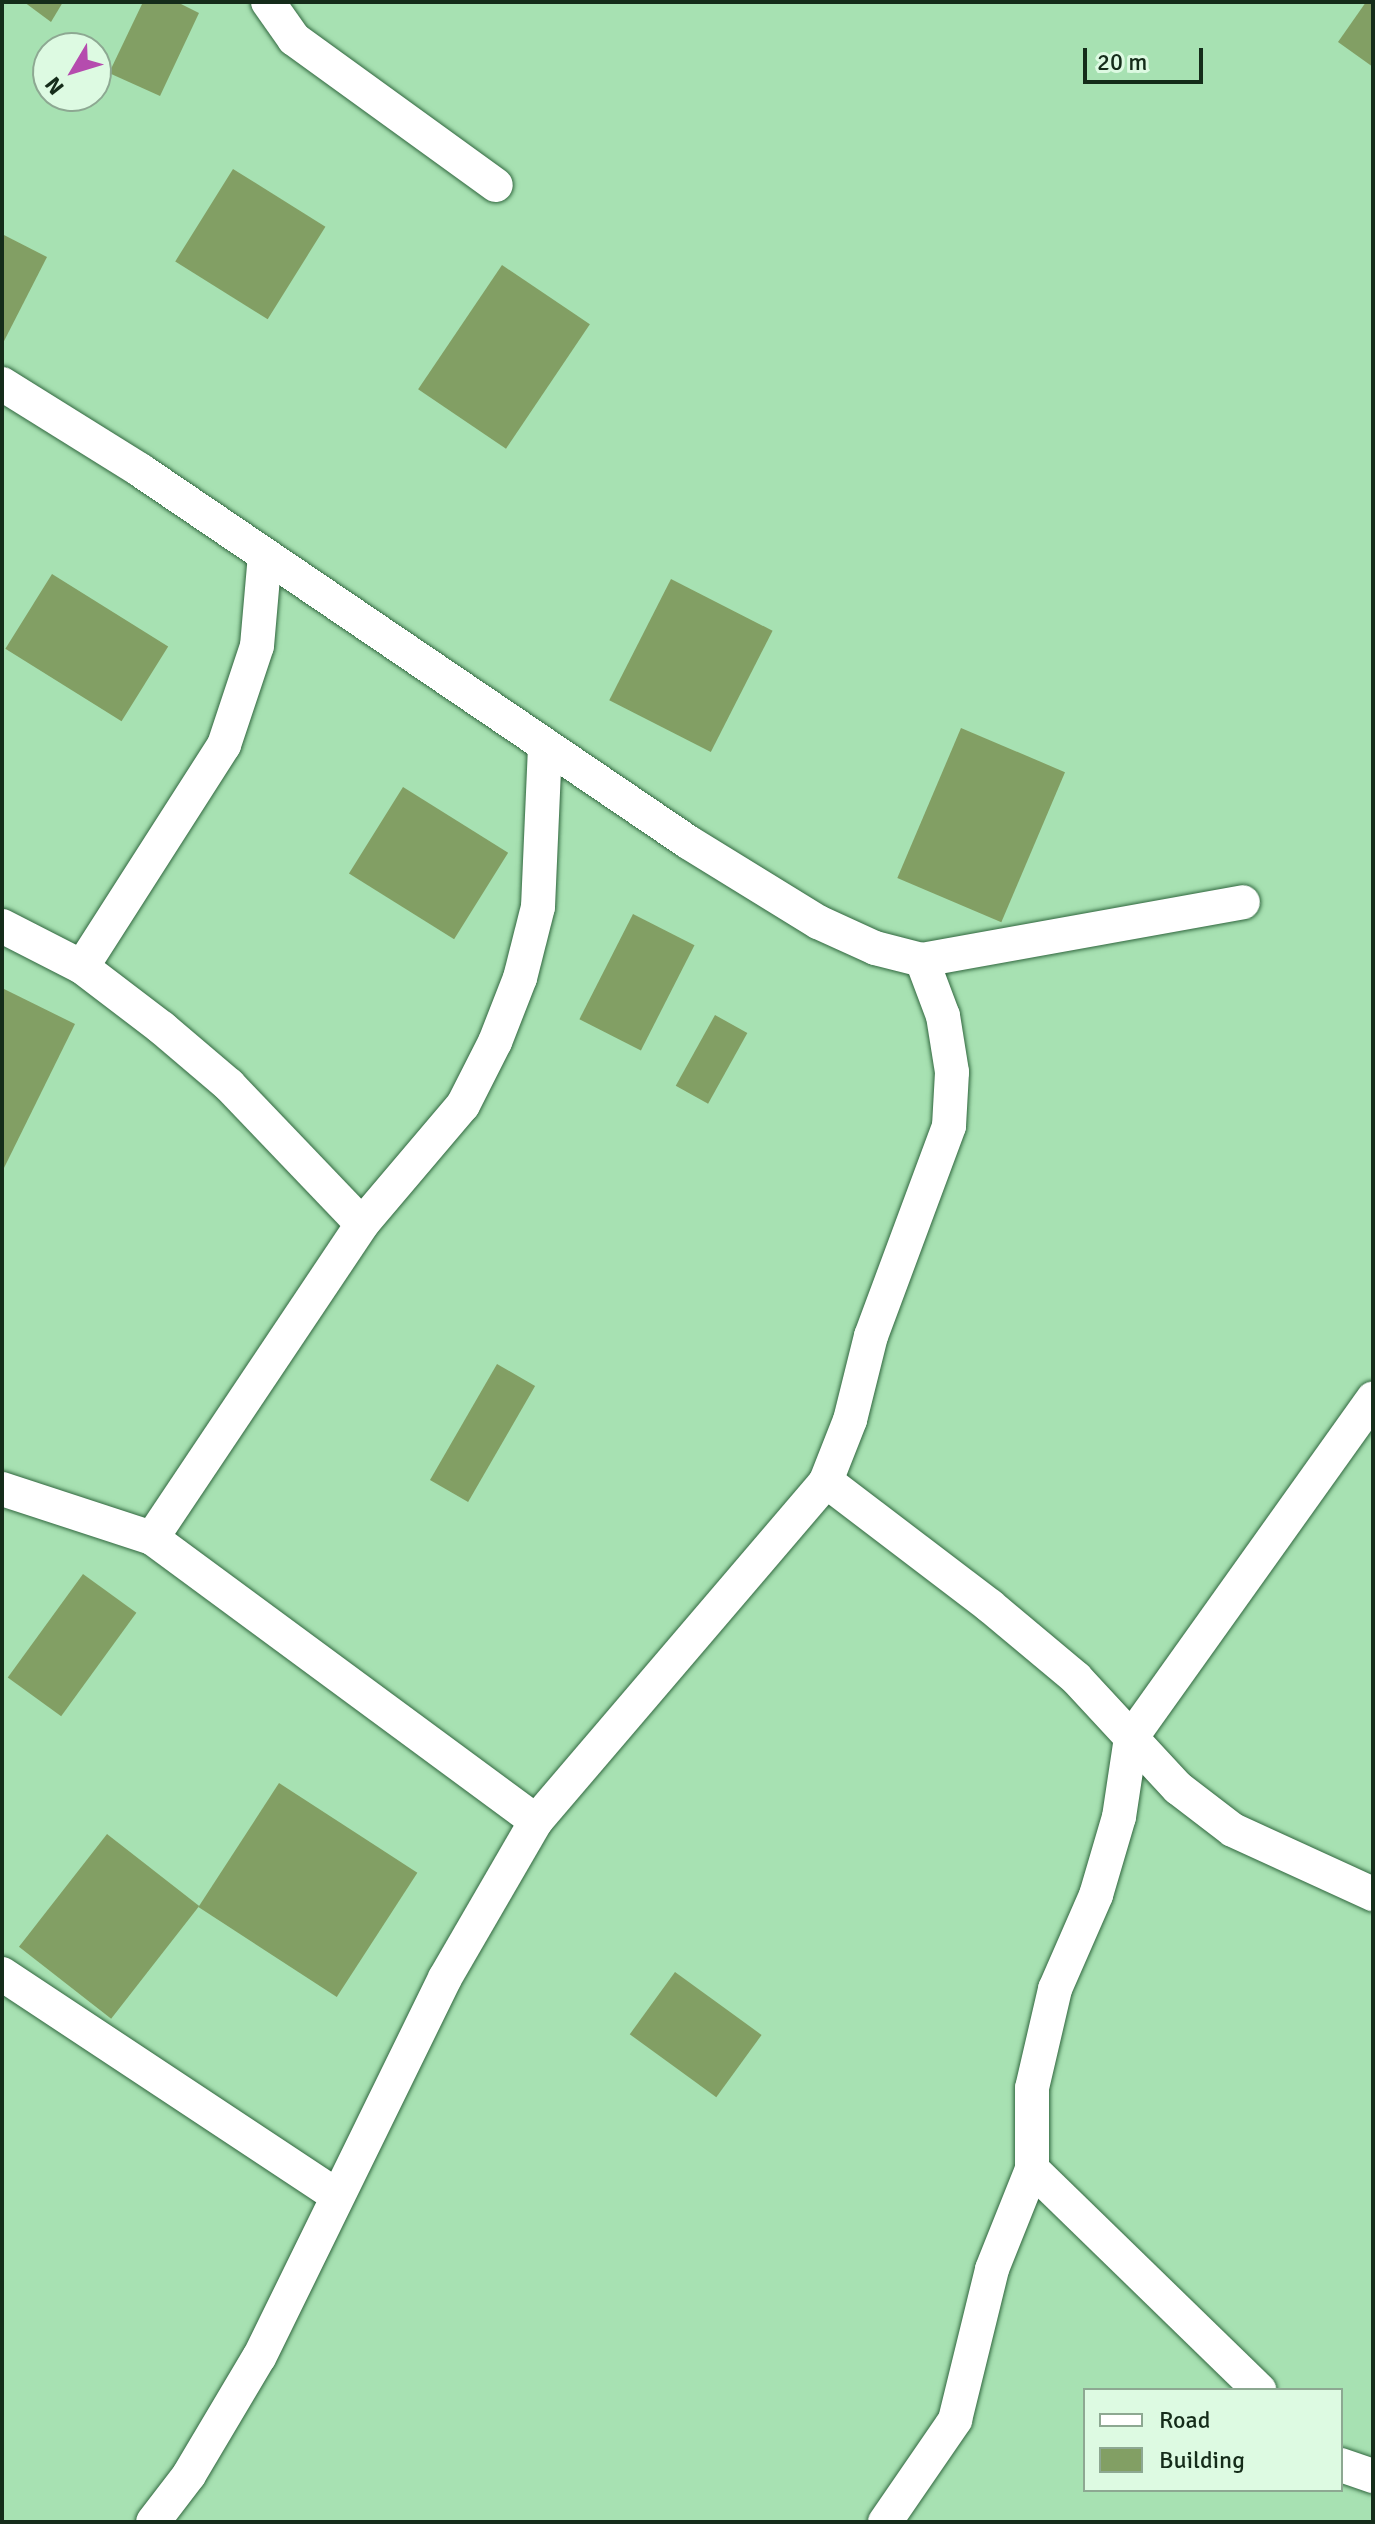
<!DOCTYPE html>
<style>
body{margin:0}
#map{position:relative;width:1375px;height:2524px;overflow:hidden;background:#a7e1b2;font-family:Signika,sans-serif}
div>[style]{position:absolute}
.building>*{inset:0;background:#829f64;transform-origin:0 0}
.roads{filter:drop-shadow(0 0 2px #31673f) drop-shadow(0 0 2px #31673f)}
.minor>*{height:34px;margin:-17px;padding:0 17px;transform-origin:17px;border-radius:17px;background:#fff}
span{translate:-50% -50%;white-space:nowrap;text-align:center;line-height:1.15;-webkit-text-stroke:6px #ddfae2;paint-order:stroke}
.frame{position:absolute;inset:0;border:4px solid #152c1a;pointer-events:none}
.legend{position:absolute;left:1083px;top:2388px;width:260px;height:104px;box-sizing:border-box;background:#ddfae2;border:2px solid #8da892;margin:0;padding:10px 14px;list-style:none;font-size:24px;color:#152c1a}
.legend li{display:flex;align-items:center;gap:16px;height:40px}
.legend b{width:40px;border:2px solid #8da892}
.north{position:absolute;left:32px;top:32px;width:80px;height:80px;box-sizing:border-box;background:#ddfae2;border:2px solid #8da892;border-radius:50%;rotate:232deg;font-size:22px;font-weight:700;line-height:32px;text-align:center;color:#152c1a}
.north::after{content:'';display:block;margin:auto;width:28px;height:36px;background:#b54cae;clip-path:polygon(50% 0,100% 100%,50% 72%,0 100%)}
.scale{position:absolute;left:1083px;top:48px;width:120px;height:36px;box-sizing:border-box;border:4px solid #152c1a;border-top:0;padding-left:10px;font-size:24px;line-height:28px;white-space:nowrap;color:#152c1a;-webkit-text-stroke:6px #ddfae2;paint-order:stroke}
</style>
<div id="map">
<div class="building">
<div style="clip-path:polygon(24px 2px,63px 2px,51px 22px)"></div>
<div style="clip-path:polygon(143px 2px,177px 2px,199px 13px,160px 96px,109px 73px)"></div>
<div style="clip-path:polygon(1366px 2px,1373px 2px,1373px 67px,1338px 42px)"></div>
<div style="left:233px;top:169px;width:109px;height:109px;rotate:32deg"></div>
<div style="clip-path:polygon(2px 234px,47px 257px,2px 345px)"></div>
<div style="left:502px;top:265px;width:106px;height:150px;rotate:34deg"></div>
<div style="left:52px;top:574px;width:137px;height:88px;rotate:32deg"></div>
<div style="left:671px;top:579px;width:114px;height:136px;rotate:27deg"></div>
<div style="left:961px;top:728px;width:113px;height:163px;rotate:23deg"></div>
<div style="left:403px;top:787px;width:124px;height:102px;rotate:32deg"></div>
<div style="left:633px;top:914px;width:69px;height:118px;rotate:27deg"></div>
<div style="clip-path:polygon(2px 988px,75px 1024px,2px 1172px)"></div>
<div style="left:715px;top:1015px;width:37px;height:81px;rotate:29deg"></div>
<div style="left:497px;top:1364px;width:44px;height:134px;rotate:30deg"></div>
<div style="left:83px;top:1574px;width:66px;height:128px;rotate:36deg"></div>
<div style="left:279px;top:1783px;width:165px;height:148px;rotate:33deg"></div>
<div style="left:107px;top:1834px;width:117px;height:143px;rotate:38deg"></div>
<div style="left:675px;top:1972px;width:107px;height:77px;rotate:36deg"></div>
</div>
<div class="roads">
<div class="minor">
<div style="left:268px;top:2px;width:45px;rotate:54.9deg"></div>
<div style="left:294px;top:39px;width:249px;rotate:35.9deg"></div>
<div style="left:2px;top:384px;width:163px;rotate:31.9deg"></div>
<div style="left:140px;top:470px;width:662px;rotate:34.17deg"></div>
<div style="left:688px;top:842px;width:153px;rotate:31.6deg"></div>
<div style="left:818px;top:922px;width:63px;rotate:24.5deg"></div>
<div style="left:875px;top:948px;width:49px;rotate:14.3deg"></div>
<div style="left:922px;top:960px;width:326px;rotate:-10.2deg"></div>
<div style="left:2px;top:926px;width:90px;rotate:27.1deg"></div>
<div style="left:82px;top:967px;width:101px;rotate:37.3deg"></div>
<div style="left:162px;top:1028px;width:88px;rotate:40.4deg"></div>
<div style="left:229px;top:1085px;width:192px;rotate:46.3deg"></div>
<div style="left:82px;top:967px;width:264px;rotate:-57.4deg"></div>
<div style="left:224px;top:745px;width:104px;rotate:-71.6deg"></div>
<div style="left:257px;top:646px;width:91px;rotate:-85deg"></div>
<div style="left:826px;top:1481px;width:66px;rotate:-68.5deg"></div>
<div style="left:850px;top:1420px;width:87px;rotate:-76deg"></div>
<div style="left:871px;top:1336px;width:224px;rotate:-69.6deg"></div>
<div style="left:949px;top:1126px;width:54px;rotate:-86.8deg"></div>
<div style="left:952px;top:1072px;width:57px;rotate:-99.1deg"></div>
<div style="left:943px;top:1016px;width:60px;rotate:-110.6deg"></div>
<div style="left:2px;top:1489px;width:158px;rotate:18.1deg"></div>
<div style="left:152px;top:1538px;width:477px;rotate:36.4deg"></div>
<div style="left:536px;top:1821px;width:181px;rotate:120.1deg"></div>
<div style="left:445px;top:1978px;width:422px;rotate:116.1deg"></div>
<div style="left:259px;top:2357px;width:137px;rotate:120.7deg"></div>
<div style="left:189px;top:2475px;width:59px;rotate:127.5deg"></div>
<div style="left:152px;top:1538px;width:378px;rotate:-56.2deg"></div>
<div style="left:362px;top:1224px;width:156px;rotate:-49.7deg"></div>
<div style="left:463px;top:1105px;width:71px;rotate:-63.1deg"></div>
<div style="left:495px;top:1042px;width:69px;rotate:-68.7deg"></div>
<div style="left:520px;top:978px;width:73px;rotate:-75.8deg"></div>
<div style="left:538px;top:907px;width:162px;rotate:-87.5deg"></div>
<div style="left:536px;top:1821px;width:447px;rotate:-49.5deg"></div>
<div style="left:826px;top:1481px;width:206px;rotate:37.3deg"></div>
<div style="left:990px;top:1606px;width:112px;rotate:39.9deg"></div>
<div style="left:1076px;top:1678px;width:150px;rotate:47.2deg"></div>
<div style="left:1178px;top:1788px;width:69px;rotate:37.4deg"></div>
<div style="left:1233px;top:1830px;width:154px;rotate:24.6deg"></div>
<div style="left:2px;top:1974px;width:402px;rotate:33.5deg"></div>
<div style="left:1032px;top:2169px;width:317px;rotate:44.2deg"></div>
<div style="left:1341px;top:2465px;width:34px;rotate:19deg"></div>
<div style="left:885px;top:2522px;width:124px;rotate:-55.5deg"></div>
<div style="left:955px;top:2420px;width:155px;rotate:-76.2deg"></div>
<div style="left:992px;top:2269px;width:108px;rotate:-68.2deg"></div>
<div style="left:1032px;top:2169px;width:81px;rotate:-90deg"></div>
<div style="left:1032px;top:2088px;width:102px;rotate:-76.9deg"></div>
<div style="left:1055px;top:1989px;width:103px;rotate:-66.4deg"></div>
<div style="left:1096px;top:1895px;width:81px;rotate:-73.6deg"></div>
<div style="left:1119px;top:1817px;width:80px;rotate:-81.4deg"></div>
<div style="left:1131px;top:1738px;width:417px;rotate:-54.5deg"></div>
</div>
</div>
<div class="frame"></div>
<ul class="legend">
<li><b style="height:10px;background:#fff"></b>Road</li>
<li><b style="height:22px;background:#829f64"></b>Building</li>
</ul>
<div class="north">N</div>
<div class="scale">20 m</div>
</div>
